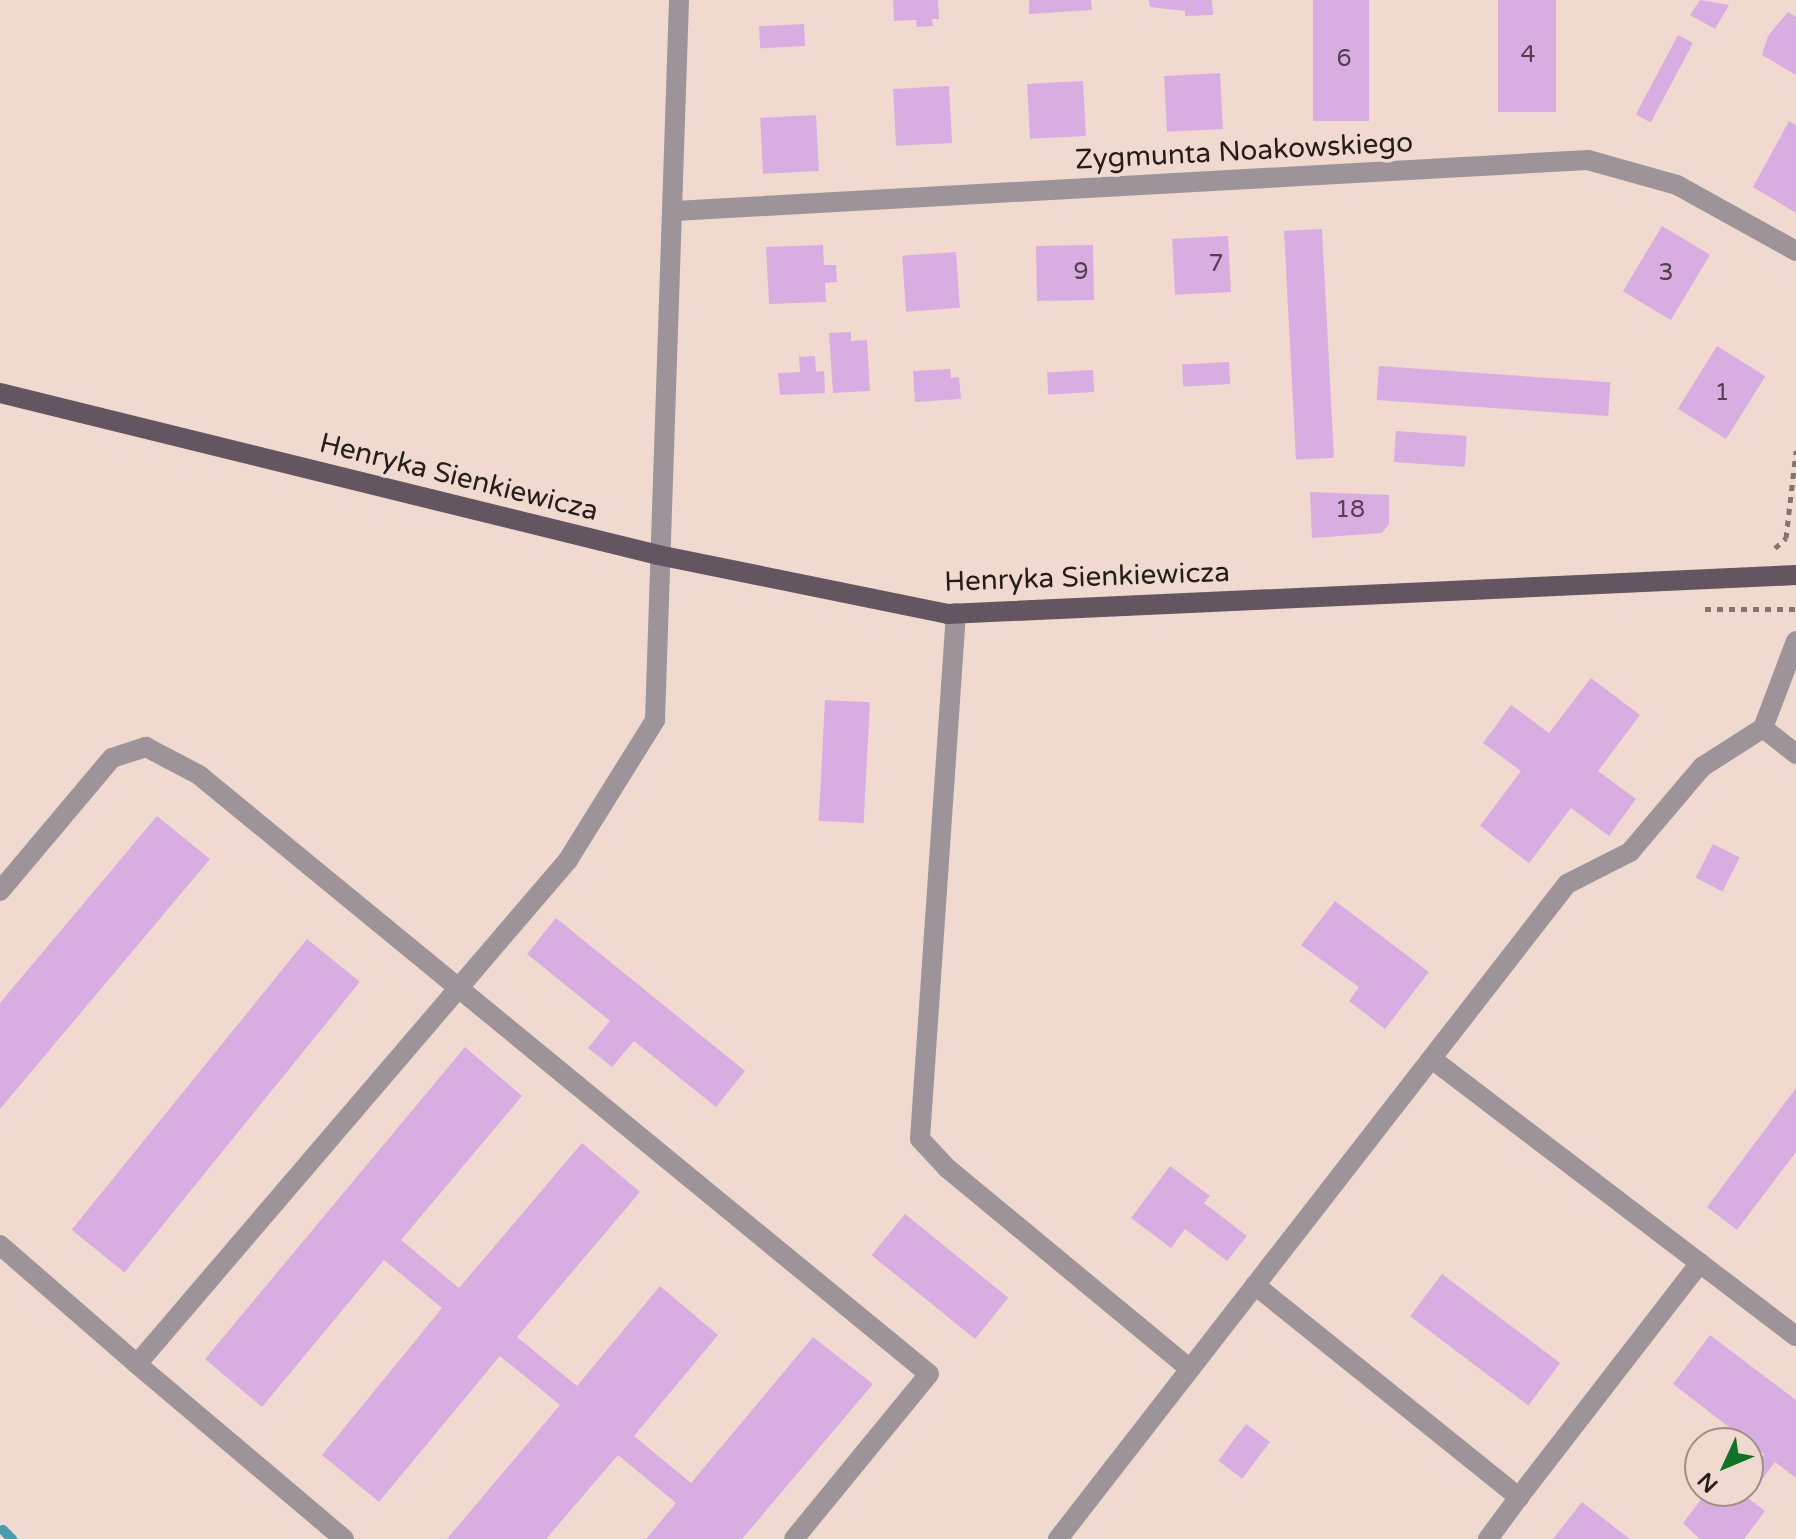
<!DOCTYPE html>
<style>
body{margin:0}
#map{position:relative;width:1796px;height:1539px;overflow:hidden;background:#f0dacf;font-family:"Varela Round",sans-serif}
div>[style]{position:absolute}
.stream>*{height:10px;margin:-5px;padding:0 5px;transform-origin:5px;border-radius:5px;background:#479db0}
.building>*{inset:0;background:#d8ade2;transform-origin:0 0}
.path>*{height:5px;margin-top:-2.5px;transform-origin:0;background:repeating-linear-gradient(90deg,#83746d 0 6px,transparent 0 12px)}
.minor>*{height:20px;margin:-10px;padding:0 10px;transform-origin:10px;border-radius:10px;background:#9c9499}
.major>*{height:20px;margin:-10px;padding:0 10px;transform-origin:10px;border-radius:10px;background:#645660}
span{translate:-50% -50%;white-space:nowrap;text-align:center;line-height:1.15;-webkit-text-stroke:7px #f0dacf;paint-order:stroke}
.number-label{font-size:24px;color:#52414b}
.number-label span{-webkit-text-stroke-width:0}
.street-label{font-size:28px;color:#251d19}
.north{position:absolute;left:1684px;top:1427px;width:80px;height:80px;box-sizing:border-box;background:#f0dacf;border:2px solid #9f8e86;border-radius:50%;rotate:226deg;font-size:22px;font-weight:700;line-height:32px;text-align:center;color:#251d19}
.north::after{content:'';display:block;margin:auto;width:28px;height:36px;background:#0d7425;clip-path:polygon(50% 0,100% 100%,50% 72%,0 100%)}
</style>
<div id="map">
<div class="stream">
<div style="left:3px;top:1530px;width:13px;rotate:45deg"></div>
</div>
<div class="building">
<div style="clip-path:polygon(893px 0,938px 0,939px 19px,932px 19px,933px 26px,917px 27px,916px 20px,894px 21px)"></div>
<div style="clip-path:polygon(1029px 0,1091px 0,1092px 10px,1029px 14px)"></div>
<div style="clip-path:polygon(1149px 0,1212px 0,1213px 15px,1185px 16px,1185px 11px,1150px 7px)"></div>
<div style="left:1313px;top:0;width:56px;height:121px"></div>
<div style="left:1498px;top:0;width:58px;height:112px"></div>
<div style="clip-path:polygon(1700px 0,1729px 5px,1715px 29px,1690px 15px)"></div>
<div style="clip-path:polygon(1788px 12px,1796px 17px,1796px 75px,1762px 55px,1768px 36px)"></div>
<div style="left:804px;top:24px;width:22px;height:45px;rotate:87deg"></div>
<div style="left:1678px;top:35px;width:17px;height:90px;rotate:28deg"></div>
<div style="left:1220px;top:73px;width:56px;height:56px;rotate:87deg"></div>
<div style="left:1083px;top:81px;width:55px;height:56px;rotate:87deg"></div>
<div style="left:949px;top:86px;width:57px;height:56px;rotate:87deg"></div>
<div style="left:816px;top:115px;width:56px;height:56px;rotate:87deg"></div>
<div style="clip-path:polygon(1789px 121px,1796px 125px,1796px 213px,1753px 187px)"></div>
<div style="left:1662px;top:226px;width:56px;height:76px;rotate:31deg"></div>
<div style="left:1322px;top:229px;width:229px;height:38px;rotate:87deg"></div>
<div style="left:1228px;top:236px;width:56px;height:56px;rotate:87deg"></div>
<div style="clip-path:polygon(823px 245px,824px 265px,836px 265px,837px 282px,825px 283px,826px 302px,769px 304px,766px 247px)"></div>
<div style="left:1093px;top:245px;width:55px;height:57px;rotate:89deg"></div>
<div style="left:956px;top:252px;width:56px;height:54px;rotate:86deg"></div>
<div style="clip-path:polygon(851px 332px,851px 341px,867px 340px,870px 391px,833px 393px,829px 333px)"></div>
<div style="left:1717px;top:346px;width:57px;height:74px;rotate:32deg"></div>
<div style="clip-path:polygon(815px 356px,816px 372px,824px 371px,825px 393px,780px 395px,778px 373px,800px 372px,799px 357px)"></div>
<div style="left:1229px;top:362px;width:22px;height:47px;rotate:87deg"></div>
<div style="left:1379px;top:366px;width:232px;height:34px;rotate:4deg"></div>
<div style="clip-path:polygon(950px 369px,951px 378px,959px 377px,961px 399px,915px 402px,913px 371px)"></div>
<div style="left:1093px;top:370px;width:22px;height:46px;rotate:87deg"></div>
<div style="left:1396px;top:431px;width:71px;height:31px;rotate:4deg"></div>
<div style="clip-path:polygon(1310px 492px,1389px 495px,1389px 524px,1382px 533px,1312px 538px)"></div>
<div style="clip-path:polygon(1591px 678px,1640px 715px,1598px 771px,1636px 799px,1609px 836px,1571px 808px,1529px 863px,1480px 826px,1521px 771px,1483px 743px,1511px 705px,1549px 733px)"></div>
<div style="left:825px;top:700px;width:45px;height:121px;rotate:3deg"></div>
<div style="clip-path:polygon(157px 816px,210px 859px,0 1109px,0 1003px)"></div>
<div style="left:1713px;top:844px;width:30px;height:38px;rotate:27deg"></div>
<div style="clip-path:polygon(1335px 901px,1429px 972px,1385px 1029px,1349px 1001px,1359px 987px,1301px 945px)"></div>
<div style="clip-path:polygon(556px 918px,745px 1071px,716px 1107px,634px 1041px,612px 1067px,588px 1048px,610px 1021px,527px 954px)"></div>
<div style="left:307px;top:939px;width:68px;height:374px;rotate:39deg"></div>
<div style="clip-path:polygon(465px 1047px,522px 1096px,401px 1240px,459px 1288px,582px 1143px,640px 1192px,517px 1337px,577px 1386px,660px 1286px,718px 1335px,634px 1436px,691px 1483px,813px 1337px,873px 1384px,742px 1539px,646px 1539px,676px 1503px,618px 1455px,546px 1539px,447px 1539px,560px 1405px,500px 1356px,379px 1502px,322px 1455px,442px 1308px,384px 1260px,262px 1407px,205px 1359px)"></div>
<div style="clip-path:polygon(1796px 1088px,1796px 1152px,1737px 1230px,1707px 1207px)"></div>
<div style="clip-path:polygon(1170px 1166px,1210px 1196px,1204px 1203px,1247px 1236px,1227px 1261px,1185px 1229px,1171px 1248px,1131px 1218px)"></div>
<div style="left:905px;top:1214px;width:133px;height:53px;rotate:39deg"></div>
<div style="left:1442px;top:1274px;width:148px;height:53px;rotate:37deg"></div>
<div style="clip-path:polygon(1710px 1335px,1796px 1400px,1796px 1478px,1775px 1462px,1748px 1498px,1765px 1511px,1744px 1539px,1700px 1539px,1683px 1523px,1708px 1491px,1748px 1491px,1748px 1475px,1764px 1454px,1673px 1384px)"></div>
<div style="left:1246px;top:1424px;width:30px;height:46px;rotate:37deg"></div>
<div style="clip-path:polygon(1582px 1502px,1630px 1539px,1553px 1539px)"></div>
</div>
<div class="path">
<div style="left:1775px;top:548px;width:15px;rotate:-42deg"></div>
<div style="left:1786px;top:538px;width:88px;rotate:-83.4deg"></div>
<div style="left:1705px;top:609px;width:91px"></div>
</div>
<div class="minor">
<div style="left:675px;top:211px;width:914px;rotate:-3.2deg"></div>
<div style="left:1588px;top:160px;width:92px;rotate:15.7deg"></div>
<div style="left:1677px;top:185px;width:136px;rotate:29deg"></div>
<div style="left:956px;top:613px;width:527px;rotate:93.92deg"></div>
<div style="left:920px;top:1139px;width:40px;rotate:47deg"></div>
<div style="left:947px;top:1168px;width:315px;rotate:39.6deg"></div>
<div style="left:1763px;top:728px;width:93px;rotate:-69.2deg"></div>
<div style="left:0;top:891px;width:174px;rotate:-49.9deg"></div>
<div style="left:112px;top:758px;width:36px;rotate:-18deg"></div>
<div style="left:146px;top:747px;width:60px;rotate:27.8deg"></div>
<div style="left:199px;top:775px;width:944px;rotate:39.37deg"></div>
<div style="left:929px;top:1374px;width:213px;rotate:129.3deg"></div>
<div style="left:1432px;top:1059px;width:457px;rotate:37.3deg"></div>
<div style="left:0;top:1245px;width:181px;rotate:41deg"></div>
<div style="left:1255px;top:1285px;width:339px;rotate:38.8deg"></div>
<div style="left:1519px;top:1497px;width:296px;rotate:-52.3deg"></div>
<div style="left:344px;top:1539px;width:271px;rotate:-139.8deg"></div>
<div style="left:137px;top:1364px;width:663px;rotate:-49.46deg"></div>
<div style="left:568px;top:860px;width:165px;rotate:-58.1deg"></div>
<div style="left:655px;top:720px;width:720px;rotate:-88.09deg"></div>
<div style="left:1058px;top:1539px;width:830px;rotate:-52.15deg"></div>
<div style="left:1567px;top:884px;width:71px;rotate:-26.9deg"></div>
<div style="left:1630px;top:852px;width:111px;rotate:-49.7deg"></div>
<div style="left:1702px;top:767px;width:72px;rotate:-32.6deg"></div>
<div style="left:1763px;top:728px;width:42px;rotate:38.2deg"></div>
<div style="left:1488px;top:1539px;width:52px;rotate:-53.6deg"></div>
</div>
<div class="major">
<div style="left:0;top:393px;width:678px;rotate:13.83deg"></div>
<div style="left:658px;top:555px;width:296px;rotate:11.5deg"></div>
<div style="left:948px;top:614px;width:849px;rotate:-2.63deg"></div>
</div>
<div class="number-label">
<span style="left:1528px;top:55px">4</span>
<span style="left:1344px;top:59px">6</span>
<span style="left:1216px;top:264px">7</span>
<span style="left:1081px;top:272px">9</span>
<span style="left:1666px;top:273px">3</span>
<span style="left:1722px;top:393px">1</span>
<span style="left:1350px;top:510px">18</span>
</div>
<div class="street-label">
<span style="left:1244px;top:151px;rotate:-3deg">Zygmunta Noakowskiego</span>
<span style="left:459px;top:477px;rotate:14deg">Henryka Sienkiewicza</span>
<span style="left:1087px;top:577px;rotate:-2deg">Henryka Sienkiewicza</span>
</div>
<div class="north">N</div>
</div>
